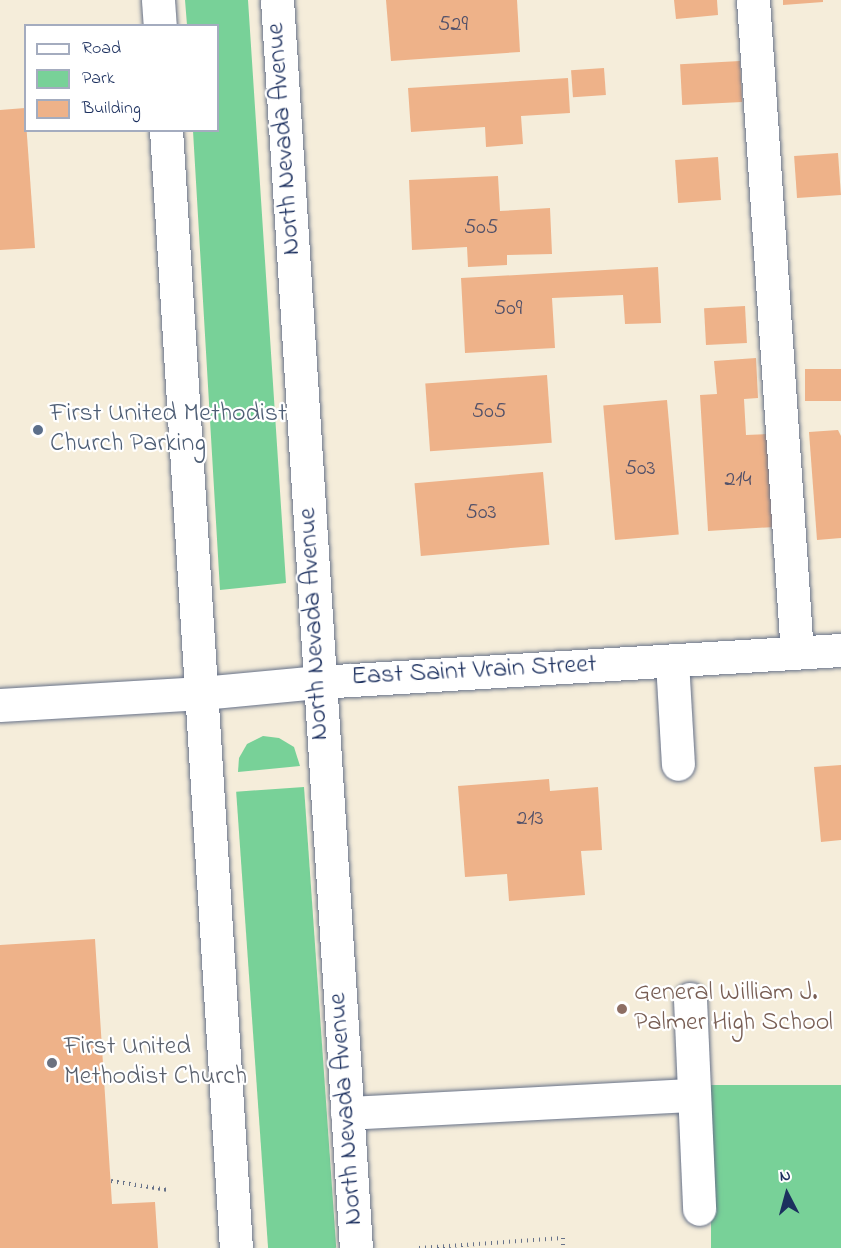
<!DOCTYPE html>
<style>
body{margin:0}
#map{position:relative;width:841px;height:1248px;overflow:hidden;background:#f5edda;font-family:"Indie Flower",sans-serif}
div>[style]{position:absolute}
.green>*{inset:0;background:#78d198;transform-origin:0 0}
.building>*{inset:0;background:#eeb289;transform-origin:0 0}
.path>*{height:4px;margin-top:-2px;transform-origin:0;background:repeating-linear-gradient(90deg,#677289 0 1.5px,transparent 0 6px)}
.roads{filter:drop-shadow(0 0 2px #677289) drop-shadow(0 0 2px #677289)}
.minor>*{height:33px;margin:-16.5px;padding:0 16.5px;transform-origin:16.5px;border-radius:16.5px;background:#fff}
.major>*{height:33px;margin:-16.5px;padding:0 16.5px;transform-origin:16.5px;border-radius:16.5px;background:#fff}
.dots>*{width:16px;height:16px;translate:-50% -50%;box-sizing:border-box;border:3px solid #fff;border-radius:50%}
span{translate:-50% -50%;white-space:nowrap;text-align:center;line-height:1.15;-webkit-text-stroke:4.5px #fff;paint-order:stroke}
.number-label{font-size:22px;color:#505069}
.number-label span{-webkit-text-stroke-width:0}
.street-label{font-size:26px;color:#1b2f5e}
.service-label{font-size:26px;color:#4e5e75}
.left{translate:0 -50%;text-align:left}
.education-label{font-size:26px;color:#785e54}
.worship-label{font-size:26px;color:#5b616d}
.legend{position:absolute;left:24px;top:24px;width:195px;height:108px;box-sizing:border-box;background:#fff;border:2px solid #a4acbf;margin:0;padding:8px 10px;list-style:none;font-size:18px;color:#1b2f5e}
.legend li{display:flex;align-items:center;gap:12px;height:30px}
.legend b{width:30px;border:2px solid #a4acbf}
.north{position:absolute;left:757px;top:1164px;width:60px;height:60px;-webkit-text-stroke:4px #fff;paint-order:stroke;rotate:354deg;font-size:16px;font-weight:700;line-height:24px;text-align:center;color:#1b2f5e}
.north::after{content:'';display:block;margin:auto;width:21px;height:27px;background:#1b2f5e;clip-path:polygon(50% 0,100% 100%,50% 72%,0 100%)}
</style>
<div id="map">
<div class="green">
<div style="clip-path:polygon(185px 0,248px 0,286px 583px,220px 590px,193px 131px,218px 130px,218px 26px,187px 25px)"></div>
<div style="clip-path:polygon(263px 736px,279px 738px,294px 747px,300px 766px,238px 772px,239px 758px,247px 744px)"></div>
<div style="left:304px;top:787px;width:462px;height:68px;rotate:86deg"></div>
<div style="left:841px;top:1085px;width:163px;height:130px;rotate:90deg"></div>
</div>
<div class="building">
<div style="clip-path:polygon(386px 0,517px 0,520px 52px,391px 61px)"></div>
<div style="clip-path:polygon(674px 0,717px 0,718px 15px,676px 19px)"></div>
<div style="clip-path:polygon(783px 0,823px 0,823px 2px,783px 5px)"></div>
<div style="left:740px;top:61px;width:41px;height:60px;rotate:87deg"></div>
<div style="left:604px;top:68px;width:27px;height:33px;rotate:86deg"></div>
<div style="clip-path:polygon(568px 78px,570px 113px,521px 116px,523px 144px,486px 147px,485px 127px,411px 132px,408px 88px)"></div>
<div style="clip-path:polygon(25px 108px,35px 248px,0 250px,0 110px)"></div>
<div style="left:838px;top:153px;width:42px;height:44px;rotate:86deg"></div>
<div style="left:718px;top:157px;width:43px;height:43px;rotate:86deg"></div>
<div style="clip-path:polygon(498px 176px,500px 211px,550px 208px,552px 254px,507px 255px,507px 265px,468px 267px,467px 247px,412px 250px,409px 180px)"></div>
<div style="clip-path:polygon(658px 267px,661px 323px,625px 324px,623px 295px,552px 298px,555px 348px,465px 353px,461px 278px)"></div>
<div style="left:745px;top:306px;width:37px;height:41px;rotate:87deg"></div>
<div style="clip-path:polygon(756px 358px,758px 398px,744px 399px,746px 435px,768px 434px,774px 527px,708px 531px,700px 395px,717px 394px,714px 361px)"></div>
<div style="left:841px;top:369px;width:32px;height:36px;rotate:90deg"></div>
<div style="left:547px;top:375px;width:68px;height:122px;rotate:86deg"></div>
<div style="left:667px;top:400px;width:135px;height:64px;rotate:85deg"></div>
<div style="clip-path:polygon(838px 430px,841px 436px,841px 538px,817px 540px,809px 432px)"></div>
<div style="left:543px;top:472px;width:73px;height:129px;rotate:85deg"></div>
<div style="clip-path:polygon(841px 765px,841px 840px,821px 842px,814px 767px)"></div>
<div style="clip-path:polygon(549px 779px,550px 791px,598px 787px,602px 850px,581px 851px,585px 895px,509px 901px,507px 874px,465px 877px,458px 786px)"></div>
<div style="clip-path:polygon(95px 939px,112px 1204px,155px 1202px,158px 1248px,0 1248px,0 945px)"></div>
</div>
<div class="path">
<div style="left:111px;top:1181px;width:58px;rotate:9deg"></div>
<div style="left:419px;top:1248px;width:144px;rotate:-4deg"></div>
<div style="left:563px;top:1238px;width:10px;rotate:90deg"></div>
</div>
<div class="roads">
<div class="minor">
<div style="left:753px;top:0;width:654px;rotate:86.15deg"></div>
<div style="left:672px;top:661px;width:103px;rotate:86.7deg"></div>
<div style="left:0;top:705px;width:202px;rotate:-3.4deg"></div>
<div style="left:202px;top:693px;width:118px;rotate:-5.4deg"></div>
<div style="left:319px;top:682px;width:523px;rotate:-3.51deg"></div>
<div style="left:690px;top:999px;width:210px;rotate:87.5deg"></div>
<div style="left:347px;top:1113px;width:346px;rotate:-3deg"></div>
</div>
<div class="major">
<div style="left:158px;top:0;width:26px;rotate:86deg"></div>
<div style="left:277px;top:0;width:1250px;rotate:86.38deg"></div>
<div style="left:166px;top:130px;width:1120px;rotate:86.42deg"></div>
</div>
</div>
<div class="dots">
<div style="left:38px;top:430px;background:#5c6f8a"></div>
<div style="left:622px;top:1009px;background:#8d6e63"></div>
<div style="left:52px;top:1063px;background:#6b7280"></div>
</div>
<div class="number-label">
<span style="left:453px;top:26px">529</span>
<span style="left:481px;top:229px">505</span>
<span style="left:508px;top:310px">509</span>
<span style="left:489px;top:413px">505</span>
<span style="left:640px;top:470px">503</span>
<span style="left:738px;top:481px">214</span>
<span style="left:481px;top:514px">503</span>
<span style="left:530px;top:820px">213</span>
</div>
<div class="street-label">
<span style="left:285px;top:139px;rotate:-94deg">North Nevada Avenue</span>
<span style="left:315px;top:624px;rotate:-93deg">North Nevada Avenue</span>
<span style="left:474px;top:672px;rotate:-3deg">East Saint Vrain Street</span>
<span style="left:347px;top:1109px;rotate:-94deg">North Nevada Avenue</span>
</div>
<div class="service-label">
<span class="left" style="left:50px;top:430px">First United Methodist<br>Church Parking</span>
</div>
<div class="education-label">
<span class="left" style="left:634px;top:1009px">General William J.<br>Palmer High School</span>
</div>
<div class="worship-label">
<span class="left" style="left:64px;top:1063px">First United<br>Methodist Church</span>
</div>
<ul class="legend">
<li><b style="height:8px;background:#fff"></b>Road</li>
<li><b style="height:16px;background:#78d198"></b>Park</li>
<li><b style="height:16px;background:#eeb289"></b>Building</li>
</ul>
<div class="north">N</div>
</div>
